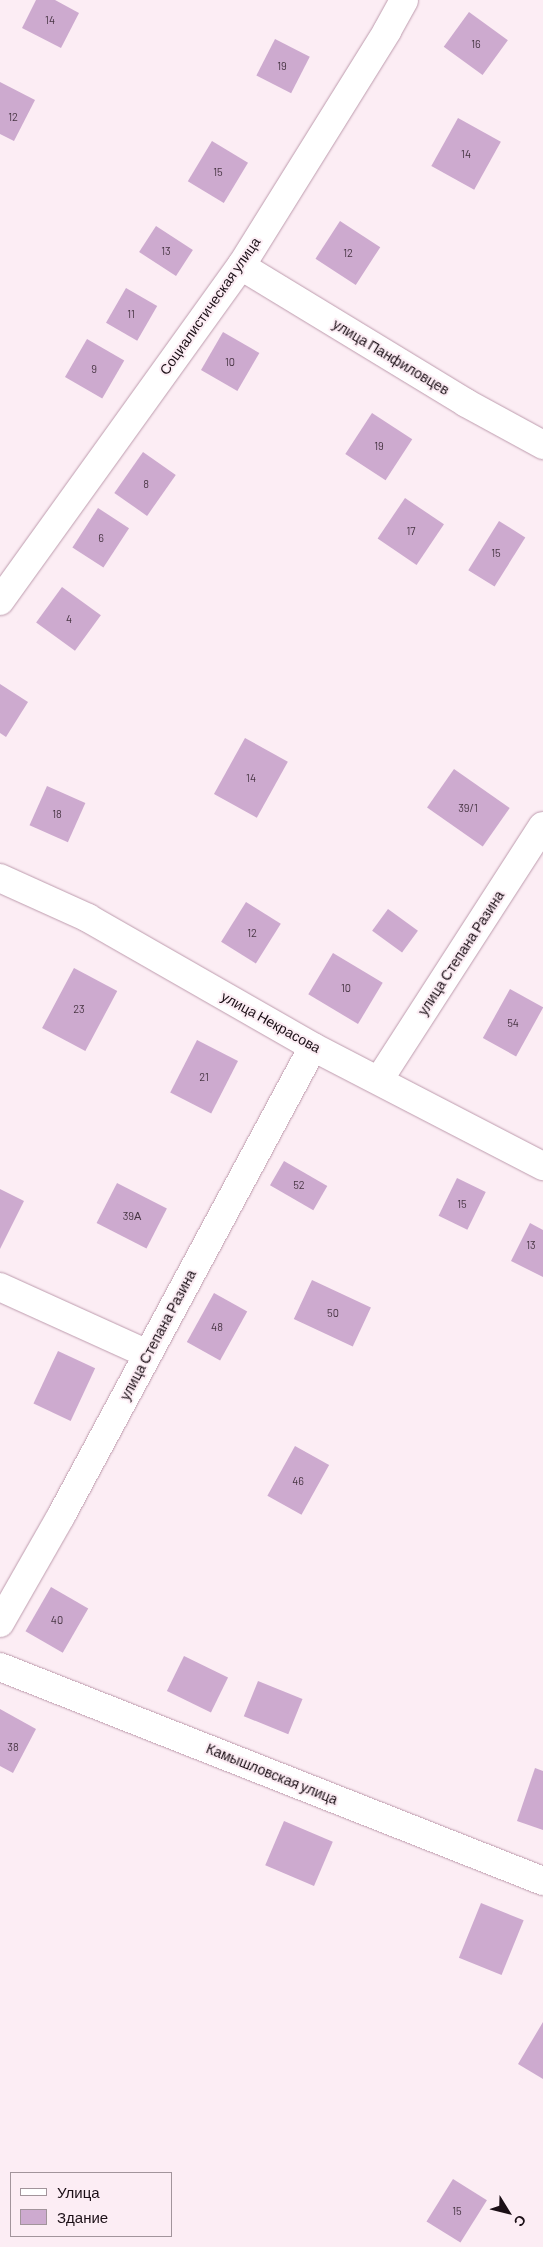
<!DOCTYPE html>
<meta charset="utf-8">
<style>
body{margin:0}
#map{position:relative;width:543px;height:2247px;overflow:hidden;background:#fcedf4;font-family:Barlow,sans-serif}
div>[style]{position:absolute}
.building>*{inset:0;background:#cdaacf;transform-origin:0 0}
.roads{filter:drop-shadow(0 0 1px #bd9bad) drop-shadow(0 0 1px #bd9bad)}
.minor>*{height:28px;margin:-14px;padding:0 14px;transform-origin:14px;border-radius:14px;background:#fff}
span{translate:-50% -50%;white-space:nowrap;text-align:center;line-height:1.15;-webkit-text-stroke:4px #fcedf4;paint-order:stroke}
.number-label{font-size:11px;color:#483644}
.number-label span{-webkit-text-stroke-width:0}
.street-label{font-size:14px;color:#1b0f16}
.legend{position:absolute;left:10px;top:2172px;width:162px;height:65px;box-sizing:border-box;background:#fcedf4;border:1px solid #a2949b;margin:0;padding:6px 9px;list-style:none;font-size:15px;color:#1b0f16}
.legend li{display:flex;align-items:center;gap:10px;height:25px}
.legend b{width:25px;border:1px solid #a2949b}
.north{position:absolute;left:483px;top:2187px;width:50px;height:50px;-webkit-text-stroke:4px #fcedf4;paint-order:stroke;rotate:126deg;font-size:14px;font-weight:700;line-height:20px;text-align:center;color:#1b0f16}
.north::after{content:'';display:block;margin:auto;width:18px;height:22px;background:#1b0f16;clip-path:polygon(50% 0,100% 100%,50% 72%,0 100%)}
</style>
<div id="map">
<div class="building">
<div style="clip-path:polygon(36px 0,55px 0,79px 13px,61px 48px,22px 28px)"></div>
<div style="left:469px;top:12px;width:48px;height:43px;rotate:36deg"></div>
<div style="left:275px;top:39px;width:39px;height:41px;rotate:27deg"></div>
<div style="clip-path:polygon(0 82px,35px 100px,14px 141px,0 134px)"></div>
<div style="left:458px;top:118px;width:49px;height:55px;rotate:29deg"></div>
<div style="left:212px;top:141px;width:42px;height:47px;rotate:31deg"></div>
<div style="left:340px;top:221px;width:48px;height:45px;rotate:33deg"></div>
<div style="left:156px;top:226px;width:44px;height:31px;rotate:33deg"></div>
<div style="left:126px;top:288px;width:36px;height:40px;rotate:30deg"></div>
<div style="left:223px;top:332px;width:42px;height:44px;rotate:30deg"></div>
<div style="left:87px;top:339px;width:43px;height:44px;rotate:30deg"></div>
<div style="left:372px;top:413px;width:48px;height:49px;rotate:33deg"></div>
<div style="left:143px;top:452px;width:40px;height:50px;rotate:35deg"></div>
<div style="left:405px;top:498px;width:47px;height:49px;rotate:34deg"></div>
<div style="left:98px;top:508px;width:37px;height:47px;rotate:33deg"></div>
<div style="left:499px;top:521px;width:31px;height:58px;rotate:32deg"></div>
<div style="left:62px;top:587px;width:48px;height:44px;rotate:36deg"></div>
<div style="clip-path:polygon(0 684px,28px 702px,6px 737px,0 733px)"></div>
<div style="left:245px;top:738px;width:49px;height:64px;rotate:29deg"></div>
<div style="left:454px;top:769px;width:68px;height:47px;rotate:35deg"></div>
<div style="left:47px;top:786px;width:42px;height:43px;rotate:24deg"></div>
<div style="left:246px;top:902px;width:41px;height:47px;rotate:32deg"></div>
<div style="left:388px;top:909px;width:37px;height:27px;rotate:36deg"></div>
<div style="left:333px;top:953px;width:58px;height:48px;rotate:31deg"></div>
<div style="left:74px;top:968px;width:49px;height:68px;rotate:28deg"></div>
<div style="left:510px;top:989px;width:38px;height:56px;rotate:29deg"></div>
<div style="left:197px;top:1040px;width:46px;height:59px;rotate:27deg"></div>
<div style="left:284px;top:1161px;width:50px;height:28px;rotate:30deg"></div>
<div style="left:457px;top:1178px;width:32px;height:42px;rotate:26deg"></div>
<div style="left:117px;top:1183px;width:56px;height:45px;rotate:27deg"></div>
<div style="clip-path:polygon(0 1189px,24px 1201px,0 1249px)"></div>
<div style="clip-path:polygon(530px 1223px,543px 1230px,543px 1277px,511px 1261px)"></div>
<div style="left:312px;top:1280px;width:65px;height:43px;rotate:25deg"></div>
<div style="left:214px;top:1293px;width:38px;height:56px;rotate:29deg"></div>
<div style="left:58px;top:1351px;width:41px;height:58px;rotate:25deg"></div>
<div style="left:295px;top:1446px;width:39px;height:57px;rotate:29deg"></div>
<div style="left:51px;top:1587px;width:43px;height:51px;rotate:30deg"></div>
<div style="left:184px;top:1656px;width:49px;height:39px;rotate:26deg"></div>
<div style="left:258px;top:1681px;width:48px;height:38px;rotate:22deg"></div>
<div style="clip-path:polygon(0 1709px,36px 1729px,13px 1773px,0 1766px)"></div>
<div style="clip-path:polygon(535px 1768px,543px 1771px,543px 1830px,517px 1821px)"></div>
<div style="left:284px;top:1821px;width:53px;height:48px;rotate:23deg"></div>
<div style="left:481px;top:1903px;width:46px;height:59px;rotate:22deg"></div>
<div style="clip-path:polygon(543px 2022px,543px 2079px,518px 2064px)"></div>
<div style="left:453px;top:2179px;width:40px;height:50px;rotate:32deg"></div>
</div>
<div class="roads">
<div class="minor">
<div style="left:241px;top:266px;width:263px;rotate:31.3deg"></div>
<div style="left:466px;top:403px;width:88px;rotate:28.6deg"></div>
<div style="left:0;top:601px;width:413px;rotate:-54.3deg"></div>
<div style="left:241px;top:266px;width:277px;rotate:-58.1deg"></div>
<div style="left:387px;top:31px;width:35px;rotate:-61deg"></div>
<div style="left:0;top:878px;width:97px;rotate:24.4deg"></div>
<div style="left:88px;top:918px;width:259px;rotate:29.8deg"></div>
<div style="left:313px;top:1047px;width:259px;rotate:27.4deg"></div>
<div style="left:379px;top:1080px;width:302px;rotate:-57.2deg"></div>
<div style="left:0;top:1287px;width:162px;rotate:24.4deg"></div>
<div style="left:0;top:1623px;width:123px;rotate:-60.3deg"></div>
<div style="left:61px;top:1516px;width:532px;rotate:-61.75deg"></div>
<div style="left:0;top:1667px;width:584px;rotate:21.51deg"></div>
</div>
</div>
<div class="number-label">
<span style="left:50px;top:20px">14</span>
<span style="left:476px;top:44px">16</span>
<span style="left:282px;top:66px">19</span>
<span style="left:13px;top:117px">12</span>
<span style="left:466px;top:154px">14</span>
<span style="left:218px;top:172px">15</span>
<span style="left:166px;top:251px">13</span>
<span style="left:348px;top:253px">12</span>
<span style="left:131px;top:314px">11</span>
<span style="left:230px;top:362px">10</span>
<span style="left:94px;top:369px">9</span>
<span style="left:379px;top:446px">19</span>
<span style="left:146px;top:484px">8</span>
<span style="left:411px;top:531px">17</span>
<span style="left:101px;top:538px">6</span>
<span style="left:496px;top:553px">15</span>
<span style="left:69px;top:619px">4</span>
<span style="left:251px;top:778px">14</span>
<span style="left:468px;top:808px">39/1</span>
<span style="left:57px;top:814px">18</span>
<span style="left:252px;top:933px">12</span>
<span style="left:346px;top:988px">10</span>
<span style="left:79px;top:1009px">23</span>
<span style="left:513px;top:1023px">54</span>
<span style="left:204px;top:1077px">21</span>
<span style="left:299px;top:1185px">52</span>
<span style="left:462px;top:1204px">15</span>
<span style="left:132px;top:1216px">39А</span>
<span style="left:531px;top:1245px">13</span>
<span style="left:333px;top:1313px">50</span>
<span style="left:217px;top:1327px">48</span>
<span style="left:298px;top:1481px">46</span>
<span style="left:57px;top:1620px">40</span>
<span style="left:13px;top:1747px">38</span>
<span style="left:457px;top:2211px">15</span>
</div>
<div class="street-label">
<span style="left:210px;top:306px;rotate:-55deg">Социалистическая улица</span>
<span style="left:391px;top:357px;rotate:31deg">улица Панфиловцев</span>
<span style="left:461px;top:953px;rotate:-57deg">улица Степана Разина</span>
<span style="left:271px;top:1022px;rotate:29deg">улица Некрасова</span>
<span style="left:158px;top:1335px;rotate:-62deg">улица Степана Разина</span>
<span style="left:272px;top:1774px;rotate:22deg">Камышловская улица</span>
</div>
<ul class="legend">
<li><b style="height:6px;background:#fff"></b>Улица</li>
<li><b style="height:14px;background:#cdaacf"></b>Здание</li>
</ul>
<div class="north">С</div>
</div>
